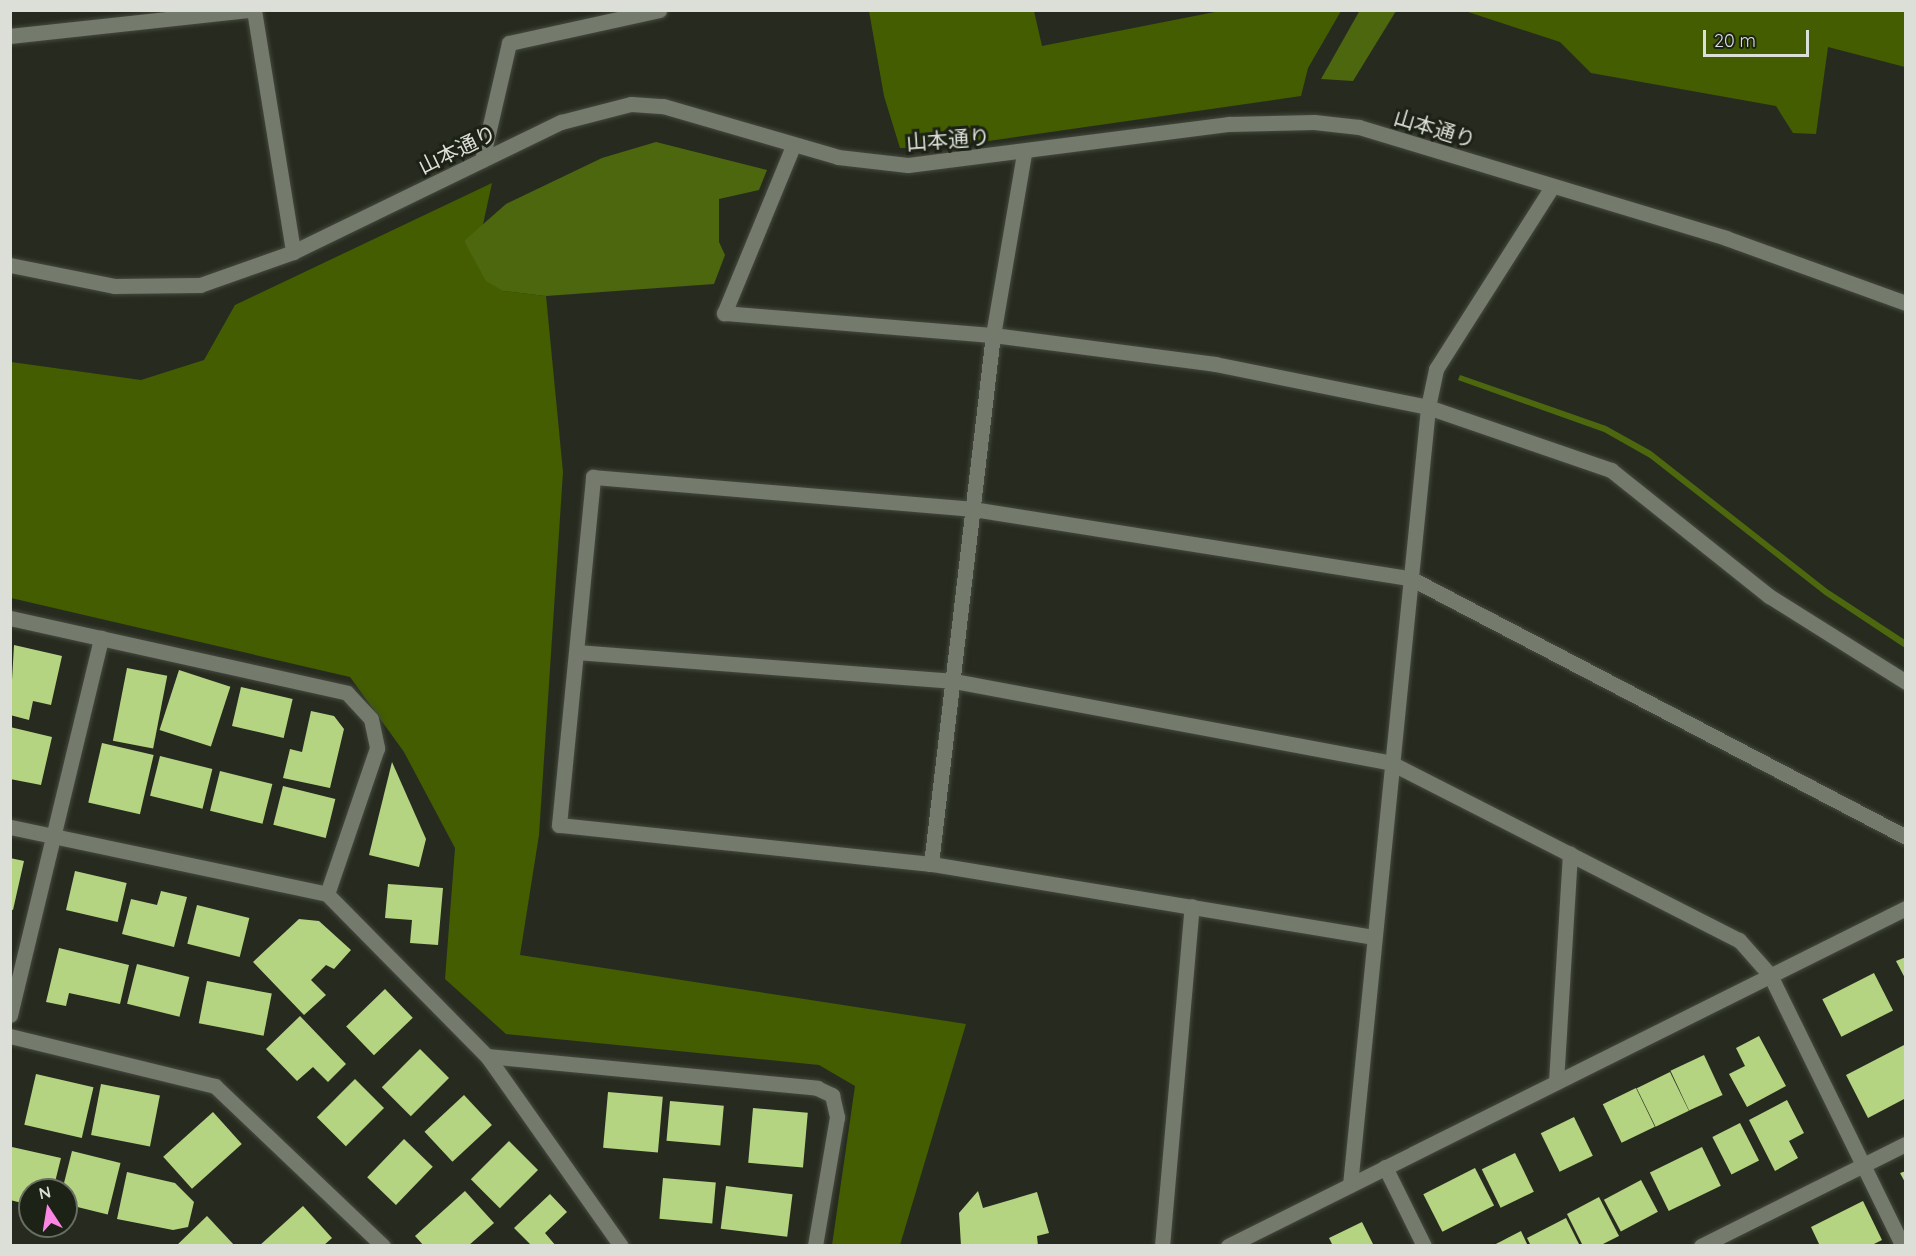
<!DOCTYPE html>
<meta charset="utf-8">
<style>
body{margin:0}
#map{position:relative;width:1916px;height:1256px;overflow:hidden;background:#272b1f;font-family:Quicksand,"Noto Sans JP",sans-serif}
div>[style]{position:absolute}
.forest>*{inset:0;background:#435d00}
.water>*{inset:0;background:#4d670f}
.building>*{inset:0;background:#b5d481;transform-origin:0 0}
.roads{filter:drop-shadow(0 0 2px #45493f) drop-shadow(0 0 2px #45493f)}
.minor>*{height:15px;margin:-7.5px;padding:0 7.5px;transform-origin:7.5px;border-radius:7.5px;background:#747a6c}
.tertiary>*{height:15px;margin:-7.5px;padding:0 7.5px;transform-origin:7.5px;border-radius:7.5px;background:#747a6c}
span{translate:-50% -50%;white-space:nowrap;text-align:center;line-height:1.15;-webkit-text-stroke:6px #1d2216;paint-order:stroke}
.street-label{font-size:21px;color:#dcdfd7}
.frame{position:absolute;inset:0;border:12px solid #dcdfd7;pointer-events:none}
.north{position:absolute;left:18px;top:1178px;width:60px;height:60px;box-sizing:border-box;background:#1d2216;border:2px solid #696e63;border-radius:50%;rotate:348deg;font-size:16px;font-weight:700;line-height:24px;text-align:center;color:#dcdfd7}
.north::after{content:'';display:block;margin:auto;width:21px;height:27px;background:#fc86e3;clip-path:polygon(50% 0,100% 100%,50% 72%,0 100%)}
.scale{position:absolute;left:1703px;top:30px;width:106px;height:27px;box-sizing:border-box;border:3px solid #dcdfd7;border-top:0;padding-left:8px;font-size:18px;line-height:21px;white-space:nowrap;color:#dcdfd7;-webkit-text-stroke:4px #1d2216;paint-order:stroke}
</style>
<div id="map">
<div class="forest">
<div style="clip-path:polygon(869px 11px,1034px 11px,1042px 46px,1220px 11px,1341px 11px,1308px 68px,1301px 96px,947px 147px,900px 148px,884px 96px)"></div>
<div style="clip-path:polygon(1465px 11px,1905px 11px,1905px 67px,1828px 47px,1816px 134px,1793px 133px,1776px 106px,1591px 73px,1560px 42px)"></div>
<div style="clip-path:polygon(492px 183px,482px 229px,464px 241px,503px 291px,546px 296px,563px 472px,539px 835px,520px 955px,966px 1024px,900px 1245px,832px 1245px,855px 1086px,819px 1065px,506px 1034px,445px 979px,455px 848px,404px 752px,350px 677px,11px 598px,11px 362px,141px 380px,204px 360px,235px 305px)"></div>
</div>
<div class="water">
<div style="clip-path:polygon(1360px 10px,1396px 11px,1353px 81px,1321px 79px)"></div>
<div style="clip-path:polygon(656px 142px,767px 170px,759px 190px,719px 199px,719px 242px,725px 255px,714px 284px,546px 296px,503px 291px,486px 281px,464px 241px,506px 204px,602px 158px)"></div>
<div style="clip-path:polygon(1460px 375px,1606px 426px,1651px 451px,1827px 589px,1905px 640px,1905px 648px,1825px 595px,1650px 458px,1604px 432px,1458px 380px)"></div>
</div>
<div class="building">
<div style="clip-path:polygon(14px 645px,62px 656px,51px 705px,33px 701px,29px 720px,10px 715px)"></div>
<div style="left:127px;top:668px;width:41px;height:74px;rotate:11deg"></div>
<div style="left:179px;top:670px;width:54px;height:63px;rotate:18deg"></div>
<div style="left:241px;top:687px;width:53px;height:40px;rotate:13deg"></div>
<div style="clip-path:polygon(311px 711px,334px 716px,344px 729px,330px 788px,283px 778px,290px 749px,302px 752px)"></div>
<div style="clip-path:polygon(10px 727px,52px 737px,41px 785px,10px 779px)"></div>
<div style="left:102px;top:743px;width:53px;height:61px;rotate:13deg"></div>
<div style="left:160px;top:756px;width:54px;height:41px;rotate:14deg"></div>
<div style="clip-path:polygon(392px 762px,426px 839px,419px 867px,369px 855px)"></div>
<div style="left:220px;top:771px;width:54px;height:41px;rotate:14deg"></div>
<div style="left:283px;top:786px;width:54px;height:40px;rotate:14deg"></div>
<div style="clip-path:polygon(10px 858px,24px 861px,13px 910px,10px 909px)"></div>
<div style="left:75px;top:871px;width:53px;height:40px;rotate:13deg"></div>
<div style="clip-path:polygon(388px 884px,443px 888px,438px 945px,410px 943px,412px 920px,385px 918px)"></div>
<div style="clip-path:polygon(161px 891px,187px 897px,174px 947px,122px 934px,131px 899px,157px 905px)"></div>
<div style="left:197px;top:905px;width:54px;height:40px;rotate:14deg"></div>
<div style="clip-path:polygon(299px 919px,319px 921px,351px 950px,334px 969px,326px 965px,311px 980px,326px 995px,304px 1015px,253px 962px)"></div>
<div style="clip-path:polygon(59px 948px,129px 965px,120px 1004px,69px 993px,66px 1006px,46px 1002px)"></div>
<div style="clip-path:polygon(1906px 957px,1906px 980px,1896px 961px)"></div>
<div style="left:137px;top:964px;width:54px;height:41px;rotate:14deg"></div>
<div style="left:1874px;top:973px;width:42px;height:58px;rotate:63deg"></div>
<div style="left:207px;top:981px;width:66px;height:43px;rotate:11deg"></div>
<div style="left:385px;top:989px;width:40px;height:54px;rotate:46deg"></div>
<div style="clip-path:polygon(300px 1016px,346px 1064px,328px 1082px,313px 1067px,297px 1081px,266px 1049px)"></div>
<div style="clip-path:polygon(1759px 1036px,1786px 1086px,1747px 1107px,1729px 1074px,1745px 1066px,1736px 1048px)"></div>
<div style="clip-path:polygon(1906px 1044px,1906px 1098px,1868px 1118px,1846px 1075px)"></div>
<div style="left:420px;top:1049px;width:41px;height:54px;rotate:45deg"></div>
<div style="left:1704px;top:1055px;width:44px;height:37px;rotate:65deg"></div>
<div style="left:1670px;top:1072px;width:43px;height:37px;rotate:64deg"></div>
<div style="left:36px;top:1074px;width:59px;height:52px;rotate:13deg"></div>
<div style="left:355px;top:1079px;width:41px;height:54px;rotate:45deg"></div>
<div style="left:101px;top:1084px;width:60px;height:52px;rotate:11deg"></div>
<div style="left:1636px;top:1088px;width:43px;height:37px;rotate:64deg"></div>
<div style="left:608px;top:1092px;width:55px;height:56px;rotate:5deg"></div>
<div style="left:464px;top:1095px;width:41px;height:54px;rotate:47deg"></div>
<div style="clip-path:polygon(1787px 1100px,1804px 1133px,1789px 1141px,1798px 1158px,1775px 1171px,1749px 1120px)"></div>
<div style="left:670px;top:1101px;width:54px;height:40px;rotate:5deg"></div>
<div style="left:753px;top:1108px;width:55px;height:55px;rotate:5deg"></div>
<div style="left:213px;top:1112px;width:43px;height:67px;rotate:48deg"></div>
<div style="left:1574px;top:1117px;width:43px;height:37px;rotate:64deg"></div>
<div style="left:1740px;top:1123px;width:42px;height:31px;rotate:63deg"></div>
<div style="left:404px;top:1139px;width:40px;height:53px;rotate:44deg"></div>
<div style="left:509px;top:1141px;width:41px;height:54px;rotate:45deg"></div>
<div style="clip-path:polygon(12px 1147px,61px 1158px,53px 1190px,30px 1190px,30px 1205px,10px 1200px)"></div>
<div style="left:1702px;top:1147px;width:43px;height:58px;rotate:64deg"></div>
<div style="left:72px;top:1151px;width:50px;height:53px;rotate:14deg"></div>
<div style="left:1515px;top:1153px;width:43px;height:37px;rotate:64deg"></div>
<div style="left:1475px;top:1168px;width:42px;height:58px;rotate:63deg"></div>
<div style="clip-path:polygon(1906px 1171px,1906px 1184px,1900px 1173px)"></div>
<div style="clip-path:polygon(127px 1172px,175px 1183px,194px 1202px,188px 1227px,173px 1230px,117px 1219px)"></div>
<div style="left:663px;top:1178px;width:53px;height:41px;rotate:5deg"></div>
<div style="left:1641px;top:1180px;width:36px;height:42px;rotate:62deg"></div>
<div style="left:726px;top:1186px;width:67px;height:43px;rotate:7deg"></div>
<div style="clip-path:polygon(465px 1191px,494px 1223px,468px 1246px,424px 1246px,415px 1236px)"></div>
<div style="clip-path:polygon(978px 1191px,983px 1208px,1037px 1192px,1049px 1233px,1037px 1236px,1038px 1246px,961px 1246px,959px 1213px)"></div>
<div style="clip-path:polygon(550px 1194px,567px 1212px,545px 1233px,556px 1246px,532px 1246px,514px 1228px)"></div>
<div style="clip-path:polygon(1599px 1197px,1619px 1236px,1599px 1246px,1583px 1246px,1567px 1214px)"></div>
<div style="clip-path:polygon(1863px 1201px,1882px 1240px,1870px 1246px,1820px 1246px,1811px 1227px)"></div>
<div style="clip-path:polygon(303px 1206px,332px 1238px,323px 1246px,259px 1246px)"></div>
<div style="clip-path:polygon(207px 1216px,235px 1246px,176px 1246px)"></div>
<div style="clip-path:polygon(1566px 1218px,1580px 1246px,1531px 1246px,1527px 1238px)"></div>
<div style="clip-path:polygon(1362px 1222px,1374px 1246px,1333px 1246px,1329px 1238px)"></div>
<div style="clip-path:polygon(1521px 1231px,1528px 1246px,1492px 1246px)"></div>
</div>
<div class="roads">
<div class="minor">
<div style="left:254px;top:10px;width:245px;rotate:80.8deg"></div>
<div style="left:10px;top:36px;width:239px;rotate:-6.2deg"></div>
<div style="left:793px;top:146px;width:181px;rotate:112.4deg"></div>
<div style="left:724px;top:313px;width:270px;rotate:4.7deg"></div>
<div style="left:993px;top:335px;width:224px;rotate:7.4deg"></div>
<div style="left:1215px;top:364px;width:217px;rotate:11.4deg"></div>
<div style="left:1428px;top:407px;width:194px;rotate:19deg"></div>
<div style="left:1611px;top:470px;width:202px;rotate:38.6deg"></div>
<div style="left:1769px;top:596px;width:162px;rotate:32.1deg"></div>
<div style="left:482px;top:160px;width:120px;rotate:-77deg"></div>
<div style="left:509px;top:43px;width:154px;rotate:-12.4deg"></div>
<div style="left:10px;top:618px;width:345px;rotate:12.5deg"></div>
<div style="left:347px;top:693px;width:35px;rotate:47deg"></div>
<div style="left:371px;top:719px;width:30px;rotate:78deg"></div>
<div style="left:377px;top:748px;width:154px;rotate:108.9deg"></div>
<div style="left:577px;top:652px;width:378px;rotate:4.4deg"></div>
<div style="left:954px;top:681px;width:445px;rotate:10.6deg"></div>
<div style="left:1391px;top:763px;width:390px;rotate:27deg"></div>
<div style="left:1739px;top:940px;width:47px;rotate:48.5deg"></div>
<div style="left:1770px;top:975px;width:302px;rotate:63.9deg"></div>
<div style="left:10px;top:827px;width:324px;rotate:11.9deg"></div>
<div style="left:327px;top:894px;width:228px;rotate:45.4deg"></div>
<div style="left:487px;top:1056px;width:232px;rotate:54.8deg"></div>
<div style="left:931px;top:864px;width:533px;rotate:-83.32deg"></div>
<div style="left:993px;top:335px;width:184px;rotate:-80.3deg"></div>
<div style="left:1373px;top:937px;width:448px;rotate:-170.6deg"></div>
<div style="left:931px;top:864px;width:374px;rotate:-174deg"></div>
<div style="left:559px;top:825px;width:350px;rotate:-84.4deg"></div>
<div style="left:593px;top:477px;width:381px;rotate:4.8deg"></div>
<div style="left:973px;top:509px;width:442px;rotate:9deg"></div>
<div style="left:1410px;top:578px;width:560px;rotate:27.57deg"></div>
<div style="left:10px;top:1015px;width:388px;rotate:-76.4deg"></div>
<div style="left:10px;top:1036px;width:211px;rotate:13.7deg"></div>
<div style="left:215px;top:1086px;width:232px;rotate:43.6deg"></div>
<div style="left:487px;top:1056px;width:332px;rotate:5.5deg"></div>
<div style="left:817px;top:1088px;width:17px;rotate:25deg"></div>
<div style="left:832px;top:1095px;width:23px;rotate:77deg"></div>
<div style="left:837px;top:1117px;width:131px;rotate:99.7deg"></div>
<div style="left:1556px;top:1082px;width:229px;rotate:-86.5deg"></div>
<div style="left:1385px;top:1167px;width:88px;rotate:63.7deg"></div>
<div style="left:1350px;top:1185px;width:782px;rotate:-84.27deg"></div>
<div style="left:1428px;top:407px;width:39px;rotate:-78deg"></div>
<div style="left:1436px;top:369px;width:216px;rotate:-57.5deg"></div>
<div style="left:1162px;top:1246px;width:341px;rotate:-85deg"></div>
<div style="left:1701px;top:1246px;width:229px;rotate:-26.5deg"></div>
</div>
<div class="tertiary">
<div style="left:10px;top:265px;width:106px;rotate:11.4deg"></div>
<div style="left:114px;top:286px;width:86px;rotate:-0.7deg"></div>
<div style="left:200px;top:285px;width:99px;rotate:-19.5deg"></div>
<div style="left:293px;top:252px;width:298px;rotate:-25.9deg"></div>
<div style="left:561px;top:122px;width:72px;rotate:-14.4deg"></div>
<div style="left:631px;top:104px;width:32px;rotate:4deg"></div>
<div style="left:663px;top:106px;width:182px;rotate:16.2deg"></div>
<div style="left:838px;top:157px;width:70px;rotate:6.5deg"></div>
<div style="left:908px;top:165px;width:324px;rotate:-7.3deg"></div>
<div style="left:1229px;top:124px;width:85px;rotate:-1.3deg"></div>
<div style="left:1314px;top:122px;width:45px;rotate:6.3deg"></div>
<div style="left:1359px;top:127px;width:383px;rotate:16.8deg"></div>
<div style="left:1726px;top:238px;width:191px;rotate:19.9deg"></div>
<div style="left:1228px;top:1246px;width:758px;rotate:-26.5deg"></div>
</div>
</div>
<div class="street-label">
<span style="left:1435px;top:128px;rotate:17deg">山本通り</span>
<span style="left:948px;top:139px;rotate:-4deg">山本通り</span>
<span style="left:457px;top:149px;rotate:-26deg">山本通り</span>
</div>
<div class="frame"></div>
<div class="north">N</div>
<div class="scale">20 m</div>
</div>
